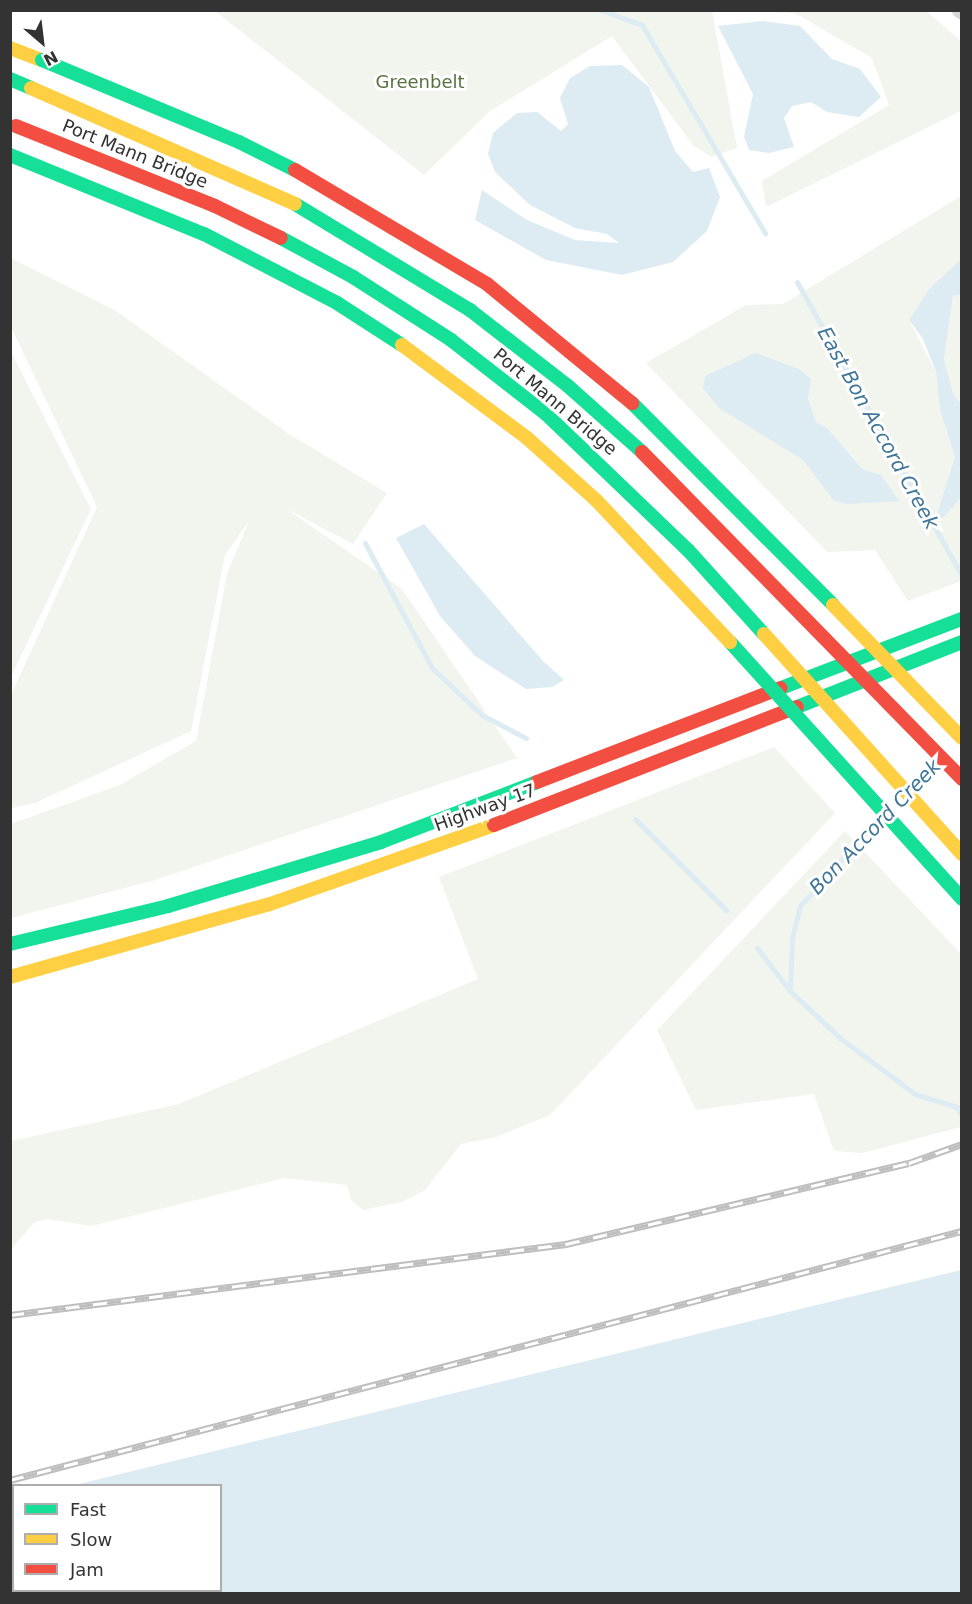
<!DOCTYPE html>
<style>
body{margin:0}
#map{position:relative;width:972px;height:1604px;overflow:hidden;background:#fff;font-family:"DejaVu Sans",sans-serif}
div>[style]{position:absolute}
.green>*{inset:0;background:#f1f5ed}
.water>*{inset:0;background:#ddebf3}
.stream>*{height:5px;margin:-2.5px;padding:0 2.5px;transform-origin:2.5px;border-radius:2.5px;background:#ddebf3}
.street>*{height:15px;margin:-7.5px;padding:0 7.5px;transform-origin:7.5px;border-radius:7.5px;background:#d7d7d7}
.fast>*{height:14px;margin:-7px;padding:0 7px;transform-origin:7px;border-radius:7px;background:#16e098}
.slow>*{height:14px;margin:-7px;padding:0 7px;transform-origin:7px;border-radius:7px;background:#ffcf43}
.jam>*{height:14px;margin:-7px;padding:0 7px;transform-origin:7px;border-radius:7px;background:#f24e42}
.rail>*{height:7px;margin-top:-3.5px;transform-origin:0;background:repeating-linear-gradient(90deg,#fff 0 14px,#bebebe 0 28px);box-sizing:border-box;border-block:2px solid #bebebe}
.fast-bridge>*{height:14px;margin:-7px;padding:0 7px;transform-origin:7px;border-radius:7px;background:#16e098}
.slow-bridge>*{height:14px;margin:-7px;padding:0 7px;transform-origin:7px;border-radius:7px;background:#ffcf43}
.jam-bridge>*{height:14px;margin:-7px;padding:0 7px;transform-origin:7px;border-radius:7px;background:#f24e42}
span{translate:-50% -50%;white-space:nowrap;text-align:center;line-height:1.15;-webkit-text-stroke:6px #fff;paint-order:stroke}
.park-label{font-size:18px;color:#56703f}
.street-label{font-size:18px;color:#333}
.water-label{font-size:20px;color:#3f7597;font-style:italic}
.frame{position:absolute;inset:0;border:12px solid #333;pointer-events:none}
.legend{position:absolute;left:12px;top:1484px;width:210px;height:108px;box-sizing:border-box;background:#fff;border:2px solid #adadad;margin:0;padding:8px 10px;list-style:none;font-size:18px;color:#333}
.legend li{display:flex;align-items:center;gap:12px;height:30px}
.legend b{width:30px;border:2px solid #adadad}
.north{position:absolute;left:12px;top:12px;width:60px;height:60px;-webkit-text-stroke:4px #fff;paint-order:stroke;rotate:152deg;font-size:16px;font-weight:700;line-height:24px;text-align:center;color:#333}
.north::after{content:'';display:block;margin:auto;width:21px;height:27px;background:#333;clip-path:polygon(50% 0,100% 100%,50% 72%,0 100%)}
</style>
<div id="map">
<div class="green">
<div style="clip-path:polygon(215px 11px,712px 11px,737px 148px,711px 157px,693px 145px,612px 36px,490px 111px,424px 175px)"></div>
<div style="clip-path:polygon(750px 11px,926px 11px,961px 41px,961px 111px,766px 207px,762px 181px,889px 105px,872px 58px,795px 13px)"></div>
<div style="clip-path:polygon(961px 196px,961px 259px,929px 289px,909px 320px,936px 372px,940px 410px,955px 457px,938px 522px,961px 498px,961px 581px,908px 601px,875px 550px,827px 552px,646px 363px,746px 305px,783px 304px)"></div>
<div style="clip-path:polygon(11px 258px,116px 311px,289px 434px,387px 493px,353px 544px,285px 508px,402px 589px,517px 758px,155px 880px,11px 918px,11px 824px,120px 785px,196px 741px,227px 574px,249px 521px,225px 555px,191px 731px,35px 803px,11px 808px,11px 695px,97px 507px,11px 327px)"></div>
<div style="clip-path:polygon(953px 294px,961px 295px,961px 404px,953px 393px,944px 359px)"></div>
<div style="clip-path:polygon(11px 352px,91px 509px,11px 677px,10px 677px)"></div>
<div style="clip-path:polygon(774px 747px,835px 813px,550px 1115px,496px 1137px,461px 1144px,425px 1190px,402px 1202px,363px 1210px,351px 1200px,347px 1185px,284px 1178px,91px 1226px,48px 1219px,35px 1222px,11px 1249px,11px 1141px,179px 1104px,478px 979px,439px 877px)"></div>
<div style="clip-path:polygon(845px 831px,961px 954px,961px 1127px,862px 1153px,834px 1151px,814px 1094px,696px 1110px,657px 1030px)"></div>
</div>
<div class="water">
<div style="clip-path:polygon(763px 21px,800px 26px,832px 59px,860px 69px,881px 97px,859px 117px,827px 112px,811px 102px,792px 106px,784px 118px,794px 147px,769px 153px,749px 150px,744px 137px,753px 94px,718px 26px)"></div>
<div style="clip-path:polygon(622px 65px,649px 87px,675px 151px,693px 172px,709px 168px,720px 197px,707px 231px,673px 262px,622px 275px,546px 260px,475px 220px,482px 190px,527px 220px,575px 240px,619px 243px,607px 234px,575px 228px,530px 205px,495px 172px,488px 154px,493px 133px,517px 113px,537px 112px,561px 131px,568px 124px,560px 98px,570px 78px,590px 66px)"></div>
<div style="clip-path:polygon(961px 259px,961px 295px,953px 295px,944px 359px,953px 393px,961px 404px,961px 498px,938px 523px,938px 511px,955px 457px,940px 410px,936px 372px,923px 339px,909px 320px,929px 289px)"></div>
<div style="clip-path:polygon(756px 353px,799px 369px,811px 379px,808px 399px,816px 422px,828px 429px,862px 469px,881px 475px,899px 501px,847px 504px,834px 501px,803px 460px,719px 408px,703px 388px,705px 376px)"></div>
<div style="clip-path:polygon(424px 524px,543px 661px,564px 680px,552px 687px,526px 689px,475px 656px,440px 616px,396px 538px)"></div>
<div style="clip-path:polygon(961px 1270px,961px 1593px,11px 1593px,11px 1502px,13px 1501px,14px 1590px,220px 1590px,220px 1486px,75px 1485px)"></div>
</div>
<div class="stream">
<div style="left:601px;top:10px;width:44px;rotate:20.1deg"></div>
<div style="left:642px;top:25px;width:242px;rotate:59.4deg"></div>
<div style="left:797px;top:282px;width:334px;rotate:60.7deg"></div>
<div style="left:365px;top:543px;width:142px;rotate:61.8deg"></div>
<div style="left:432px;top:668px;width:69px;rotate:43.2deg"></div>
<div style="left:482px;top:715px;width:50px;rotate:27.6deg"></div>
<div style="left:912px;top:785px;width:33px;rotate:-45deg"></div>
<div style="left:635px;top:819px;width:129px;rotate:45deg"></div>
<div style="left:878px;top:819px;width:117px;rotate:131.9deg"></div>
<div style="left:800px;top:906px;width:34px;rotate:104deg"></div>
<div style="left:792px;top:939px;width:52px;rotate:92.2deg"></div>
<div style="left:790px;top:991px;width:69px;rotate:43.2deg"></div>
<div style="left:840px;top:1038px;width:94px;rotate:36.7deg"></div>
<div style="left:915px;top:1094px;width:44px;rotate:17.2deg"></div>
<div style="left:957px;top:1107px;width:10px;rotate:61deg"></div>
<div style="left:757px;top:948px;width:54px;rotate:52.5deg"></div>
</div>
<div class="street">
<div style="left:959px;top:10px;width:4px;rotate:34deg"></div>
</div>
<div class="fast">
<div style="left:10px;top:79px;width:23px;rotate:23deg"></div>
<div style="left:781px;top:688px;width:194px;rotate:-20.9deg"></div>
<div style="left:797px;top:707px;width:177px;rotate:-21.5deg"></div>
<div style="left:10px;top:944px;width:163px;rotate:-13.5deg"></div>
<div style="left:168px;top:906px;width:222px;rotate:-16.7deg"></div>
<div style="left:381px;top:842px;width:167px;rotate:-21deg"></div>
</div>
<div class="slow">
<div style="left:10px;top:48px;width:34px;rotate:21deg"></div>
<div style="left:10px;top:977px;width:270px;rotate:-15.7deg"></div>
<div style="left:270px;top:904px;width:238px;rotate:-19.4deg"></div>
</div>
<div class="jam">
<div style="left:537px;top:782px;width:261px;rotate:-21.1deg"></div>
<div style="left:494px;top:825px;width:325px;rotate:-21.3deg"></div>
</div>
<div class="rail">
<div style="left:10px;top:1315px;width:561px;rotate:-7.28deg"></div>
<div style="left:566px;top:1244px;width:352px;rotate:-13.3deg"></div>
<div style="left:909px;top:1163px;width:56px;rotate:-19.7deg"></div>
<div style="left:10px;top:1480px;width:984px;rotate:-14.66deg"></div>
</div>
<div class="fast-bridge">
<div style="left:42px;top:60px;width:213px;rotate:22.6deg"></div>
<div style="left:239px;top:142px;width:63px;rotate:26.6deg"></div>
<div style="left:10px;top:155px;width:209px;rotate:22.2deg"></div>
<div style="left:204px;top:234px;width:150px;rotate:27.4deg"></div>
<div style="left:337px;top:303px;width:77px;rotate:32.9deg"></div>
<div style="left:295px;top:204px;width:205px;rotate:31.2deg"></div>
<div style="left:470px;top:310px;width:124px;rotate:37.8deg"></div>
<div style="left:568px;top:386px;width:99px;rotate:41.7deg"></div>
<div style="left:281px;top:238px;width:82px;rotate:28.4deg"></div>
<div style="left:353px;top:277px;width:117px;rotate:32.7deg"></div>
<div style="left:451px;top:340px;width:120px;rotate:37.9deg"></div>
<div style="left:546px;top:414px;width:197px;rotate:43.8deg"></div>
<div style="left:688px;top:550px;width:113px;rotate:47.9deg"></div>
<div style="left:632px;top:403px;width:285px;rotate:45.1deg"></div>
<div style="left:730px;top:642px;width:346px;rotate:47.9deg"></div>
</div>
<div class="slow-bridge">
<div style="left:31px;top:88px;width:288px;rotate:23.7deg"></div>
<div style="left:402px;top:345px;width:156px;rotate:36.6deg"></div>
<div style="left:527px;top:438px;width:94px;rotate:42deg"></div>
<div style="left:597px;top:501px;width:194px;rotate:46.7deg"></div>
<div style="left:833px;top:605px;width:185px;rotate:45.9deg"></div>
<div style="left:764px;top:634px;width:296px;rotate:48deg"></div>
</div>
<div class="jam-bridge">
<div style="left:16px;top:126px;width:214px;rotate:21.9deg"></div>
<div style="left:215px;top:206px;width:73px;rotate:25.9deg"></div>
<div style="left:295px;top:170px;width:223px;rotate:30.7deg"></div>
<div style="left:487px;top:284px;width:188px;rotate:39.4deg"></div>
<div style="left:642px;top:452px;width:458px;rotate:45.6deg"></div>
</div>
<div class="park-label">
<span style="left:420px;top:82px">Greenbelt</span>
</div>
<div class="street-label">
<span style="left:135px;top:154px;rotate:22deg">Port Mann Bridge</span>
<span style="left:555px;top:402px;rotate:40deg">Port Mann Bridge</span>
<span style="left:485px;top:808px;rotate:-20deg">Highway 17</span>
</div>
<div class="water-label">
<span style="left:878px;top:428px;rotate:61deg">East Bon Accord Creek</span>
<span style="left:875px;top:827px;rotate:-46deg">Bon Accord Creek</span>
</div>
<div class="frame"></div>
<ul class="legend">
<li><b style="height:8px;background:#16e098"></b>Fast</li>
<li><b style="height:8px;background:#ffcf43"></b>Slow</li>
<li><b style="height:8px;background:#f24e42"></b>Jam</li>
</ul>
<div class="north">N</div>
</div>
